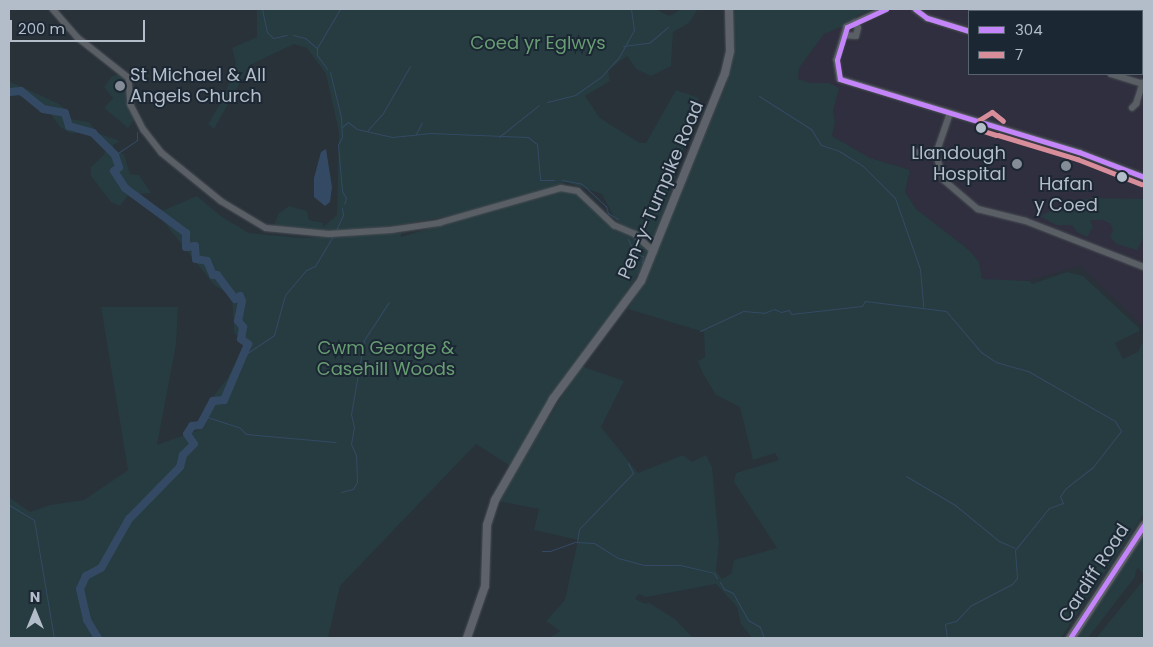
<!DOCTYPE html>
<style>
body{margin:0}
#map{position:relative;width:1153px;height:647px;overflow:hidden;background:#293139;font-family:Poppins,sans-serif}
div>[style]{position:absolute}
.medical>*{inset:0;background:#302f3f}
.green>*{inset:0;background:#263c40}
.water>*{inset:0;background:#344a64}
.stream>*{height:1px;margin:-0.5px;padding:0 0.5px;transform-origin:0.5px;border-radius:0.5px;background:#344a64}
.river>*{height:8px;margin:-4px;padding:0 4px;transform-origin:4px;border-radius:4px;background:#344a64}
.roads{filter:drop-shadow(0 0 1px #484d53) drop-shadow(0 0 1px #484d53)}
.street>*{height:5.5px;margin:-2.75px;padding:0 2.75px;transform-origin:2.75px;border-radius:2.75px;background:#5a5f66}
.secondary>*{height:8px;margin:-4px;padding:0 4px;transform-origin:4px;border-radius:4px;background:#5e636b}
.primary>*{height:9px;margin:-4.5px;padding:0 4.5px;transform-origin:4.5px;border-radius:4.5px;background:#5c6168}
.bus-1>*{height:5px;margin:-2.5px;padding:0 2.5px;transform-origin:2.5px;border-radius:2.5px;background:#c585fa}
.bus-2>*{height:5px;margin:-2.5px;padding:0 2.5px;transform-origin:2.5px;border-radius:2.5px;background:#d88d9a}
.dots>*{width:14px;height:14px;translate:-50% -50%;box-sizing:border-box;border:2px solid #1c2734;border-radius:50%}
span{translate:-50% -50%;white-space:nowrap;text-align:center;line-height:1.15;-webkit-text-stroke:4px #1c2734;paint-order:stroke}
.park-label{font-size:18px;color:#689d73}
.poi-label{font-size:18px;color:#b3bdca}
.left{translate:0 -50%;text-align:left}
.right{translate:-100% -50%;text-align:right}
.street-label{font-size:18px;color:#b3bdca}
.frame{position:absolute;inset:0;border:10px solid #b3bdca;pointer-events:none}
.legend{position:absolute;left:968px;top:10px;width:175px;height:65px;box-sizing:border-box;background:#1c2734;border:1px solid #586370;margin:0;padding:6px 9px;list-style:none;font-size:15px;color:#b3bdca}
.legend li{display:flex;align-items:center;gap:10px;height:25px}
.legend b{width:25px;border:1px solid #586370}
.north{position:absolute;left:10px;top:587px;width:50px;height:50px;-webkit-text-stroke:4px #1c2734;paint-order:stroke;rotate:0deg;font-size:14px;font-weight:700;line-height:20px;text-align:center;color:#b3bdca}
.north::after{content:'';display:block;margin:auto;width:18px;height:22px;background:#b3bdca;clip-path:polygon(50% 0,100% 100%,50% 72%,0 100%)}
.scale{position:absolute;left:10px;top:20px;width:135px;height:22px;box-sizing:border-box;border:2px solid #b3bdca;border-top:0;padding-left:6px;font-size:15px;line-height:18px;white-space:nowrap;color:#b3bdca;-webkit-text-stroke:4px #1c2734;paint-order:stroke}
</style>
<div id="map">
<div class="medical">
<div style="clip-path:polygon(876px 9px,1029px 11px,969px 11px,969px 74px,1144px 72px,1144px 327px,1080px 266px,1023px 282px,982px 279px,979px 262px,969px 250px,916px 209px,905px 192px,910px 170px,870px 158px,832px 136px,835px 123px,829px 83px,810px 83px,798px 79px,799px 68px,824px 34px)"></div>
</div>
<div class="green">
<div style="clip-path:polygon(257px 9px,656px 9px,669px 16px,682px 9px,698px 9px,689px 23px,673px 32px,671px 66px,651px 76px,636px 69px,627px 56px,608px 70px,610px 81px,585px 96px,600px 118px,640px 143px,646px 143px,676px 90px,699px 98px,683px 135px,683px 152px,653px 245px,616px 221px,602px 194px,566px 182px,494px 208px,388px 227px,325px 233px,274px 226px,278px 214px,289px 206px,307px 211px,309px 220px,323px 223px,323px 227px,337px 215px,339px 132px,326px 74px,307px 48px,294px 44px,250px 65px,214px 129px,208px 124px,224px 97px,236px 63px,232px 48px,257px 37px)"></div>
<div style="clip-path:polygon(732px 9px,874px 9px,858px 15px,853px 22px,824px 34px,799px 68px,798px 79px,810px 83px,829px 83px,839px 88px,833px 110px,835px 123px,832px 136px,870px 158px,910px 170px,905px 192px,916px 209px,969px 250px,979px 262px,982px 279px,1030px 281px,1032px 284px,1067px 272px,1083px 276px,1139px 328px,1139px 331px,1115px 343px,1123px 359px,1138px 352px,1144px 340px,1144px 514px,1061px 638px,752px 638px,741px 624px,737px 607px,716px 584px,646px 597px,639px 594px,635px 599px,646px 604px,648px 602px,675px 619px,693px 638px,550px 638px,560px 631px,546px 621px,565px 600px,578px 540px,534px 530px,539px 509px,497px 501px,581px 366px,624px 381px,601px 427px,638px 473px,683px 455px,692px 462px,706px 455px,712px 467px,719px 543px,716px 571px,722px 579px,731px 574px,734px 560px,777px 548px,734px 482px,736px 473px,779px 460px,775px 453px,753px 460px,740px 407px,716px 395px,702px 372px,698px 361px,705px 357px,704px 332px,628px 309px,645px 278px,726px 85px,733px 50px)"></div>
<div style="clip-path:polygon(121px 74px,128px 82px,126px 101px,134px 120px,128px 128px,104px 108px,113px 98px,104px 87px,112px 76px)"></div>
<div style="clip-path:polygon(9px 81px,57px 103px,66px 109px,70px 119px,89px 122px,97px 133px,120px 141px,113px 145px,114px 151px,124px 154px,130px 174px,139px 175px,151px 193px,128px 195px,120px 206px,111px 202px,91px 176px,91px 167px,104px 155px,105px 149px,87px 133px,70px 133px,60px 127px,44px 105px,17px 95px,9px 96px)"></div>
<div style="clip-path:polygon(560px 189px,578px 192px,613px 225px,624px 228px,649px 251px,648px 259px,512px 467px,476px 444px,340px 586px,328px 638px,9px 638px,9px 497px,30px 512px,50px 505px,84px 500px,128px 470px,101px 307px,178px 307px,176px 345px,157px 445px,204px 428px,211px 412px,204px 408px,227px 379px,246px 342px,234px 333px,232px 296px,214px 285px,157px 213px,197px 196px,222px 217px,249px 233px,302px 238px,401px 233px,401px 237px)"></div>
<div style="clip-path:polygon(1093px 198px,1144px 199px,1144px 236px,1137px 250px,1117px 244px,1110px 237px,1113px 230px,1110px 223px,1102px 220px,1090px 220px,1093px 227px,1087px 237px,1077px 232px,1072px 225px,1056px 225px,1040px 216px,1074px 201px)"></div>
<div style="clip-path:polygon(1144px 530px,1144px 575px,1138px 568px,1136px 570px,1135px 577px,1088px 638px,1072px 638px)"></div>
<div style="clip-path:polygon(1141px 583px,1144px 583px,1144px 638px,1096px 638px)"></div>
</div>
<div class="water">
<div style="clip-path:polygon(326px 149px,332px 187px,330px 202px,325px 206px,314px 197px,314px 178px,321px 152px)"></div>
</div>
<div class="stream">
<div style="left:262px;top:9px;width:24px;rotate:78deg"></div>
<div style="left:267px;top:32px;width:8px;rotate:45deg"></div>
<div style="left:273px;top:38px;width:14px;rotate:-12deg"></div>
<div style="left:293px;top:35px;width:12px;rotate:14deg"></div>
<div style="left:305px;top:38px;width:16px;rotate:40deg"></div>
<div style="left:317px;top:48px;width:7px;rotate:90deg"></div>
<div style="left:317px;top:55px;width:17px;rotate:54deg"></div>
<div style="left:623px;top:46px;width:26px;rotate:-7deg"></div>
<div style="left:649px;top:43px;width:25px;rotate:-40deg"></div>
<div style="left:317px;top:48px;width:45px;rotate:-59.5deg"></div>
<div style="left:330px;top:72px;width:46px;rotate:76.3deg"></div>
<div style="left:341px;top:117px;width:20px;rotate:87deg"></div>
<div style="left:342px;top:137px;width:9px;rotate:117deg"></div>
<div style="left:338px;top:145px;width:46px;rotate:85deg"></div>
<div style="left:342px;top:191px;width:8px;rotate:60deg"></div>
<div style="left:346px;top:198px;width:6px;rotate:108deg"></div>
<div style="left:759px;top:96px;width:62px;rotate:32.4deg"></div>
<div style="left:811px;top:129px;width:19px;rotate:58deg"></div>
<div style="left:821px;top:145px;width:19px;rotate:18deg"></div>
<div style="left:839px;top:151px;width:28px;rotate:32deg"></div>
<div style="left:863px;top:166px;width:45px;rotate:45deg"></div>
<div style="left:895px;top:198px;width:75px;rotate:70.6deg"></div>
<div style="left:920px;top:269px;width:38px;rotate:85deg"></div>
<div style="left:547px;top:102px;width:29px;rotate:-14deg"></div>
<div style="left:575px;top:95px;width:33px;rotate:-35deg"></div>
<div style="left:602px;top:76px;width:25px;rotate:-48deg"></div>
<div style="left:619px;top:57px;width:31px;rotate:-61deg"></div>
<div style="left:634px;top:30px;width:21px;rotate:-98deg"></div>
<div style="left:342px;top:127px;width:8px;rotate:-40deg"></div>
<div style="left:348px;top:122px;width:11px;rotate:38deg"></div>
<div style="left:357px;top:129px;width:36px;rotate:13deg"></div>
<div style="left:392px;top:137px;width:37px;rotate:-6deg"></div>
<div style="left:429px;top:133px;width:99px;rotate:2.3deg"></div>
<div style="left:528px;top:137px;width:11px;rotate:38deg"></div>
<div style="left:537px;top:144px;width:36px;rotate:85deg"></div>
<div style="left:540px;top:180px;width:14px"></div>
<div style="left:367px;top:131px;width:24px;rotate:-48deg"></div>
<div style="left:383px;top:113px;width:54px;rotate:-60.1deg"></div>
<div style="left:416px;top:134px;width:13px;rotate:-63deg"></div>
<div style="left:499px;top:137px;width:51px;rotate:-38.7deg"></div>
<div style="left:115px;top:155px;width:27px;rotate:-34deg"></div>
<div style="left:137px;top:140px;width:8px;rotate:-90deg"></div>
<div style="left:562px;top:180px;width:20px;rotate:11deg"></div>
<div style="left:582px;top:184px;width:33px;rotate:43deg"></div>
<div style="left:606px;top:206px;width:7px;rotate:74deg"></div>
<div style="left:608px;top:213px;width:12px;rotate:31deg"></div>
<div style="left:336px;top:230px;width:17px;rotate:-65deg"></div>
<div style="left:343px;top:215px;width:7px;rotate:-98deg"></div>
<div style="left:628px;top:239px;width:17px;rotate:66deg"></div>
<div style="left:635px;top:255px;width:8px;rotate:7deg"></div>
<div style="left:643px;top:256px;width:7px;rotate:98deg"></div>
<div style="left:700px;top:331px;width:47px;rotate:-24.9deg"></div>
<div style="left:743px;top:311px;width:21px;rotate:5deg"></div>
<div style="left:764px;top:313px;width:11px;rotate:-22deg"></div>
<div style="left:774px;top:309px;width:8px;rotate:23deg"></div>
<div style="left:781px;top:312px;width:8px;rotate:-14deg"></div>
<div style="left:789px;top:310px;width:4px;rotate:63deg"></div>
<div style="left:791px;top:314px;width:71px;rotate:-6.4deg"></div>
<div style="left:862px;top:306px;width:6px;rotate:-59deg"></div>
<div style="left:865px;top:301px;width:82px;rotate:7deg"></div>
<div style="left:946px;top:311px;width:54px;rotate:49.5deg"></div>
<div style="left:981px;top:352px;width:18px;rotate:34deg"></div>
<div style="left:996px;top:362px;width:33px;rotate:16deg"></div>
<div style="left:1028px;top:371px;width:100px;rotate:29.9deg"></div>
<div style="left:1115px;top:421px;width:12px;rotate:59deg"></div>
<div style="left:1121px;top:431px;width:46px;rotate:127.9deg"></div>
<div style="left:1093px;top:467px;width:34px;rotate:142deg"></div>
<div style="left:1066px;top:488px;width:10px;rotate:127deg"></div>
<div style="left:1060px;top:496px;width:8px;rotate:67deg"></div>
<div style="left:1063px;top:503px;width:15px;rotate:160deg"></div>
<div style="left:1049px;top:508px;width:54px;rotate:129deg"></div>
<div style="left:1015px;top:550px;width:28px;rotate:86deg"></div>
<div style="left:1017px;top:578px;width:8px;rotate:130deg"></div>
<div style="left:1012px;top:584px;width:47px;rotate:152.4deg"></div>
<div style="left:970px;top:606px;width:21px;rotate:133deg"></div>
<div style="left:956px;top:621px;width:11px;rotate:165deg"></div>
<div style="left:945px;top:624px;width:14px;rotate:82deg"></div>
<div style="left:246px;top:354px;width:34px;rotate:-34deg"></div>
<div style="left:274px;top:335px;width:41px;rotate:-74.6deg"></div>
<div style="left:285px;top:295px;width:33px;rotate:-50deg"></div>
<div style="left:306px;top:270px;width:10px;rotate:-24deg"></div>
<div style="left:315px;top:266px;width:35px;rotate:-59deg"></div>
<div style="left:204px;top:416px;width:38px;rotate:18deg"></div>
<div style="left:240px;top:428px;width:8px;rotate:45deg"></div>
<div style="left:246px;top:434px;width:90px;rotate:5.1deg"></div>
<div style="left:906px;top:476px;width:57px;rotate:30.6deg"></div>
<div style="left:955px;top:505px;width:57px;rotate:39.3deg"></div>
<div style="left:999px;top:541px;width:17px;rotate:24deg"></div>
<div style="left:341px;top:492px;width:12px;rotate:-14deg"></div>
<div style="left:353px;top:489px;width:8px;rotate:-60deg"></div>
<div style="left:357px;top:482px;width:27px;rotate:-92deg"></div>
<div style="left:356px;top:455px;width:12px;rotate:-114deg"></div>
<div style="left:351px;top:444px;width:17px;rotate:-80deg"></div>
<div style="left:354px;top:427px;width:13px;rotate:-103deg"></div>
<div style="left:351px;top:414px;width:75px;rotate:-80deg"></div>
<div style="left:364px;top:340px;width:45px;rotate:-56.7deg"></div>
<div style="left:9px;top:505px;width:29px;rotate:31deg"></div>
<div style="left:34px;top:520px;width:120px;rotate:80.4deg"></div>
<div style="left:577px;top:542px;width:13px;rotate:-81deg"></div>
<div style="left:579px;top:529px;width:78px;rotate:-46deg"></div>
<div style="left:633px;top:473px;width:11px;rotate:-117deg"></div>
<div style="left:542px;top:551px;width:8px"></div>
<div style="left:550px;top:551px;width:27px;rotate:-20deg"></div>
<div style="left:575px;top:542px;width:19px;rotate:3deg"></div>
<div style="left:594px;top:543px;width:28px;rotate:32deg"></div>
<div style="left:618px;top:558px;width:27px;rotate:15deg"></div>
<div style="left:644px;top:565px;width:36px"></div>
<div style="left:680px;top:565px;width:35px;rotate:13deg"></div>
<div style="left:714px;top:573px;width:6px;rotate:59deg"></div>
<div style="left:720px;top:582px;width:8px;rotate:60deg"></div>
<div style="left:724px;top:589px;width:10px;rotate:24deg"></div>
<div style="left:733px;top:593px;width:31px;rotate:61deg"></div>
<div style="left:748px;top:620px;width:14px;rotate:30deg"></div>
<div style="left:760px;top:627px;width:12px;rotate:70deg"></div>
</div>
<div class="river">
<div style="left:9px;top:92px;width:12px;rotate:-5deg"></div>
<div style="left:21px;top:91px;width:28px;rotate:39deg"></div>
<div style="left:43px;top:109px;width:22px;rotate:10deg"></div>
<div style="left:65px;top:113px;width:14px;rotate:73deg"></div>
<div style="left:69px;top:126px;width:25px;rotate:16deg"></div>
<div style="left:93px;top:133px;width:31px;rotate:45deg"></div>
<div style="left:115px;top:155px;width:13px;rotate:72deg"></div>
<div style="left:119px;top:167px;width:6px;rotate:141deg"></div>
<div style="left:114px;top:171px;width:20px;rotate:57deg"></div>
<div style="left:125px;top:188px;width:76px;rotate:36.4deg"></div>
<div style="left:186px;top:233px;width:14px;rotate:90deg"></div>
<div style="left:186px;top:247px;width:9px;rotate:-6deg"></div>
<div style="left:195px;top:246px;width:13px;rotate:86deg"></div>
<div style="left:196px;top:259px;width:11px;rotate:10deg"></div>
<div style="left:207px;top:261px;width:15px;rotate:67deg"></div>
<div style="left:213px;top:275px;width:4px"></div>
<div style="left:217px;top:275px;width:30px;rotate:53deg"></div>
<div style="left:235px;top:299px;width:6px;rotate:-31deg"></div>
<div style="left:240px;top:296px;width:5px;rotate:68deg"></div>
<div style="left:242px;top:301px;width:20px;rotate:101deg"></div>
<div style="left:238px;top:321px;width:8px;rotate:50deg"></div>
<div style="left:243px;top:327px;width:12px;rotate:99deg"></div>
<div style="left:241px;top:339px;width:9px;rotate:36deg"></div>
<div style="left:248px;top:344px;width:61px;rotate:113.2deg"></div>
<div style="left:224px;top:400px;width:11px;rotate:175deg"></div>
<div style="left:213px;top:401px;width:27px;rotate:118deg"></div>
<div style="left:200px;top:425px;width:8px;rotate:173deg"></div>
<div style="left:192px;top:426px;width:9px;rotate:122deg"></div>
<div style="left:187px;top:434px;width:12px;rotate:55deg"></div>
<div style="left:194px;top:444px;width:16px;rotate:135deg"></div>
<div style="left:183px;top:455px;width:12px;rotate:104deg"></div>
<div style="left:180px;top:467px;width:73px;rotate:134.4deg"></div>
<div style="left:129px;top:519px;width:56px;rotate:119.7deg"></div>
<div style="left:101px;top:568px;width:17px;rotate:152deg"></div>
<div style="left:86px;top:576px;width:14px;rotate:115deg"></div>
<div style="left:80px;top:589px;width:32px;rotate:77deg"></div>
<div style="left:87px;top:620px;width:21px;rotate:59deg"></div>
</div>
<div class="roads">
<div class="street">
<div style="left:53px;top:9px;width:37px;rotate:49deg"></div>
<div style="left:77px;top:37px;width:66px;rotate:38.3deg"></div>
<div style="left:129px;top:78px;width:27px;rotate:86deg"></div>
<div style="left:131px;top:105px;width:28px;rotate:63deg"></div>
<div style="left:144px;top:130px;width:29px;rotate:52deg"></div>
<div style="left:162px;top:153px;width:76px;rotate:39.1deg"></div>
<div style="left:221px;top:201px;width:52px;rotate:31deg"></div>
<div style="left:266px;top:228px;width:63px;rotate:5.4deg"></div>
<div style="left:329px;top:234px;width:62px;rotate:-3.7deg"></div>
<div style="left:391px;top:230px;width:49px;rotate:-8.3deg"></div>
<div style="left:439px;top:223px;width:127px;rotate:-16deg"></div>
<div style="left:561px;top:188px;width:17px;rotate:10deg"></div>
<div style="left:578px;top:191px;width:50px;rotate:43.4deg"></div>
<div style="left:614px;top:225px;width:23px;rotate:23deg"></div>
<div style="left:635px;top:234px;width:26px;rotate:43deg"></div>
<div style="left:886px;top:9px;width:43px;rotate:155.2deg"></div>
<div style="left:847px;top:27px;width:34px;rotate:107deg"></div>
<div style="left:837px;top:60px;width:19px;rotate:81deg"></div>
<div style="left:840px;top:79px;width:250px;rotate:17deg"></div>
<div style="left:1079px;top:152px;width:70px;rotate:21deg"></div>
<div style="left:915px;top:9px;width:15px;rotate:37deg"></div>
<div style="left:927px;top:18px;width:44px;rotate:17.2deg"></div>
<div style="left:844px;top:35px;width:12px;rotate:5deg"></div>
<div style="left:856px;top:36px;width:8px;rotate:-76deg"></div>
<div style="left:858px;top:28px;width:6px;rotate:-129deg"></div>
<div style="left:1142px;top:39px;width:2px;rotate:-27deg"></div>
<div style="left:1111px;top:74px;width:34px;rotate:17deg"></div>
<div style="left:1132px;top:108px;width:6px;rotate:-45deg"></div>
<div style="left:1136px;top:104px;width:22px;rotate:-72deg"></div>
<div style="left:915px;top:152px;width:14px;rotate:12deg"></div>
<div style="left:929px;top:155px;width:9px;rotate:-27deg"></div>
<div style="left:937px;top:151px;width:39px;rotate:-71deg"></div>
<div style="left:936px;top:153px;width:28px;rotate:73deg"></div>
<div style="left:944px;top:180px;width:45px;rotate:40.5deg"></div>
<div style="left:978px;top:209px;width:49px;rotate:14deg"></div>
<div style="left:1026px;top:221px;width:127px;rotate:21.3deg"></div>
</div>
<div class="secondary">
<div style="left:467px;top:638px;width:55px;rotate:-70.9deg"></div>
<div style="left:485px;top:586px;width:61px;rotate:-88.1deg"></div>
<div style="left:487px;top:525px;width:26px;rotate:-72deg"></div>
<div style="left:495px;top:500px;width:116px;rotate:-60.1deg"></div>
<div style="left:553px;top:399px;width:147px;rotate:-53.3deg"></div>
<div style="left:641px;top:281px;width:224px;rotate:-68deg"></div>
<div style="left:725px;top:73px;width:23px;rotate:-77deg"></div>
<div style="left:730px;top:51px;width:42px;rotate:-91.4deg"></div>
</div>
<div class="primary">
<div style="left:1070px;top:638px;width:135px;rotate:-56.8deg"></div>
</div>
</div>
<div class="bus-1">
<div style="left:886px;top:9px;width:43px;rotate:155.2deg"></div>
<div style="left:847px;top:27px;width:34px;rotate:107deg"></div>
<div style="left:837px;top:60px;width:19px;rotate:81deg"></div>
<div style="left:840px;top:79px;width:250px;rotate:17deg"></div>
<div style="left:1079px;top:152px;width:70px;rotate:21deg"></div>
<div style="left:915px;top:9px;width:15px;rotate:37deg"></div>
<div style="left:927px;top:18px;width:44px;rotate:17.2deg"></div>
<div style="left:1070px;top:638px;width:135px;rotate:-56.8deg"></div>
</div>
<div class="bus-2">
<div style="left:996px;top:135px;width:16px;rotate:-162deg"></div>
<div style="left:981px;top:130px;width:10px;rotate:-101deg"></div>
<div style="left:979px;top:120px;width:15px;rotate:-32deg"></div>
<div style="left:992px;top:112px;width:14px;rotate:39deg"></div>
<div style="left:998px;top:135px;width:83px;rotate:16.9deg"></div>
<div style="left:1077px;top:159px;width:69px;rotate:21.3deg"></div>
</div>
<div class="dots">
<div style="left:120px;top:86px;background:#838c97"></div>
<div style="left:981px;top:128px;background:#b3bdca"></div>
<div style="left:1017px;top:164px;background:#838c97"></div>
<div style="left:1066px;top:166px;background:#838c97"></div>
<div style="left:1122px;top:177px;background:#b3bdca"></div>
</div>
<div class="park-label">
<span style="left:538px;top:43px">Coed yr Eglwys</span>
<span style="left:386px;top:359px">Cwm George &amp;<br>Casehill Woods</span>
</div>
<div class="poi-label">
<span class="left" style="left:130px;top:86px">St Michael &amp; All<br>Angels Church</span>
<span class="right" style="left:1006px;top:164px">Llandough<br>Hospital</span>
<span style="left:1066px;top:195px">Hafan<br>y Coed</span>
</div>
<div class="street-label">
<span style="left:661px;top:190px;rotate:-67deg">Pen-y-Turnpike Road</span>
<span style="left:1094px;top:573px;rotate:-57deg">Cardiff Road</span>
</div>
<div class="frame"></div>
<ul class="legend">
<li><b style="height:6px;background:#c585fa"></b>304</li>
<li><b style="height:6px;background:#d88d9a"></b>7</li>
</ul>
<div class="north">N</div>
<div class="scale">200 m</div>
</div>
